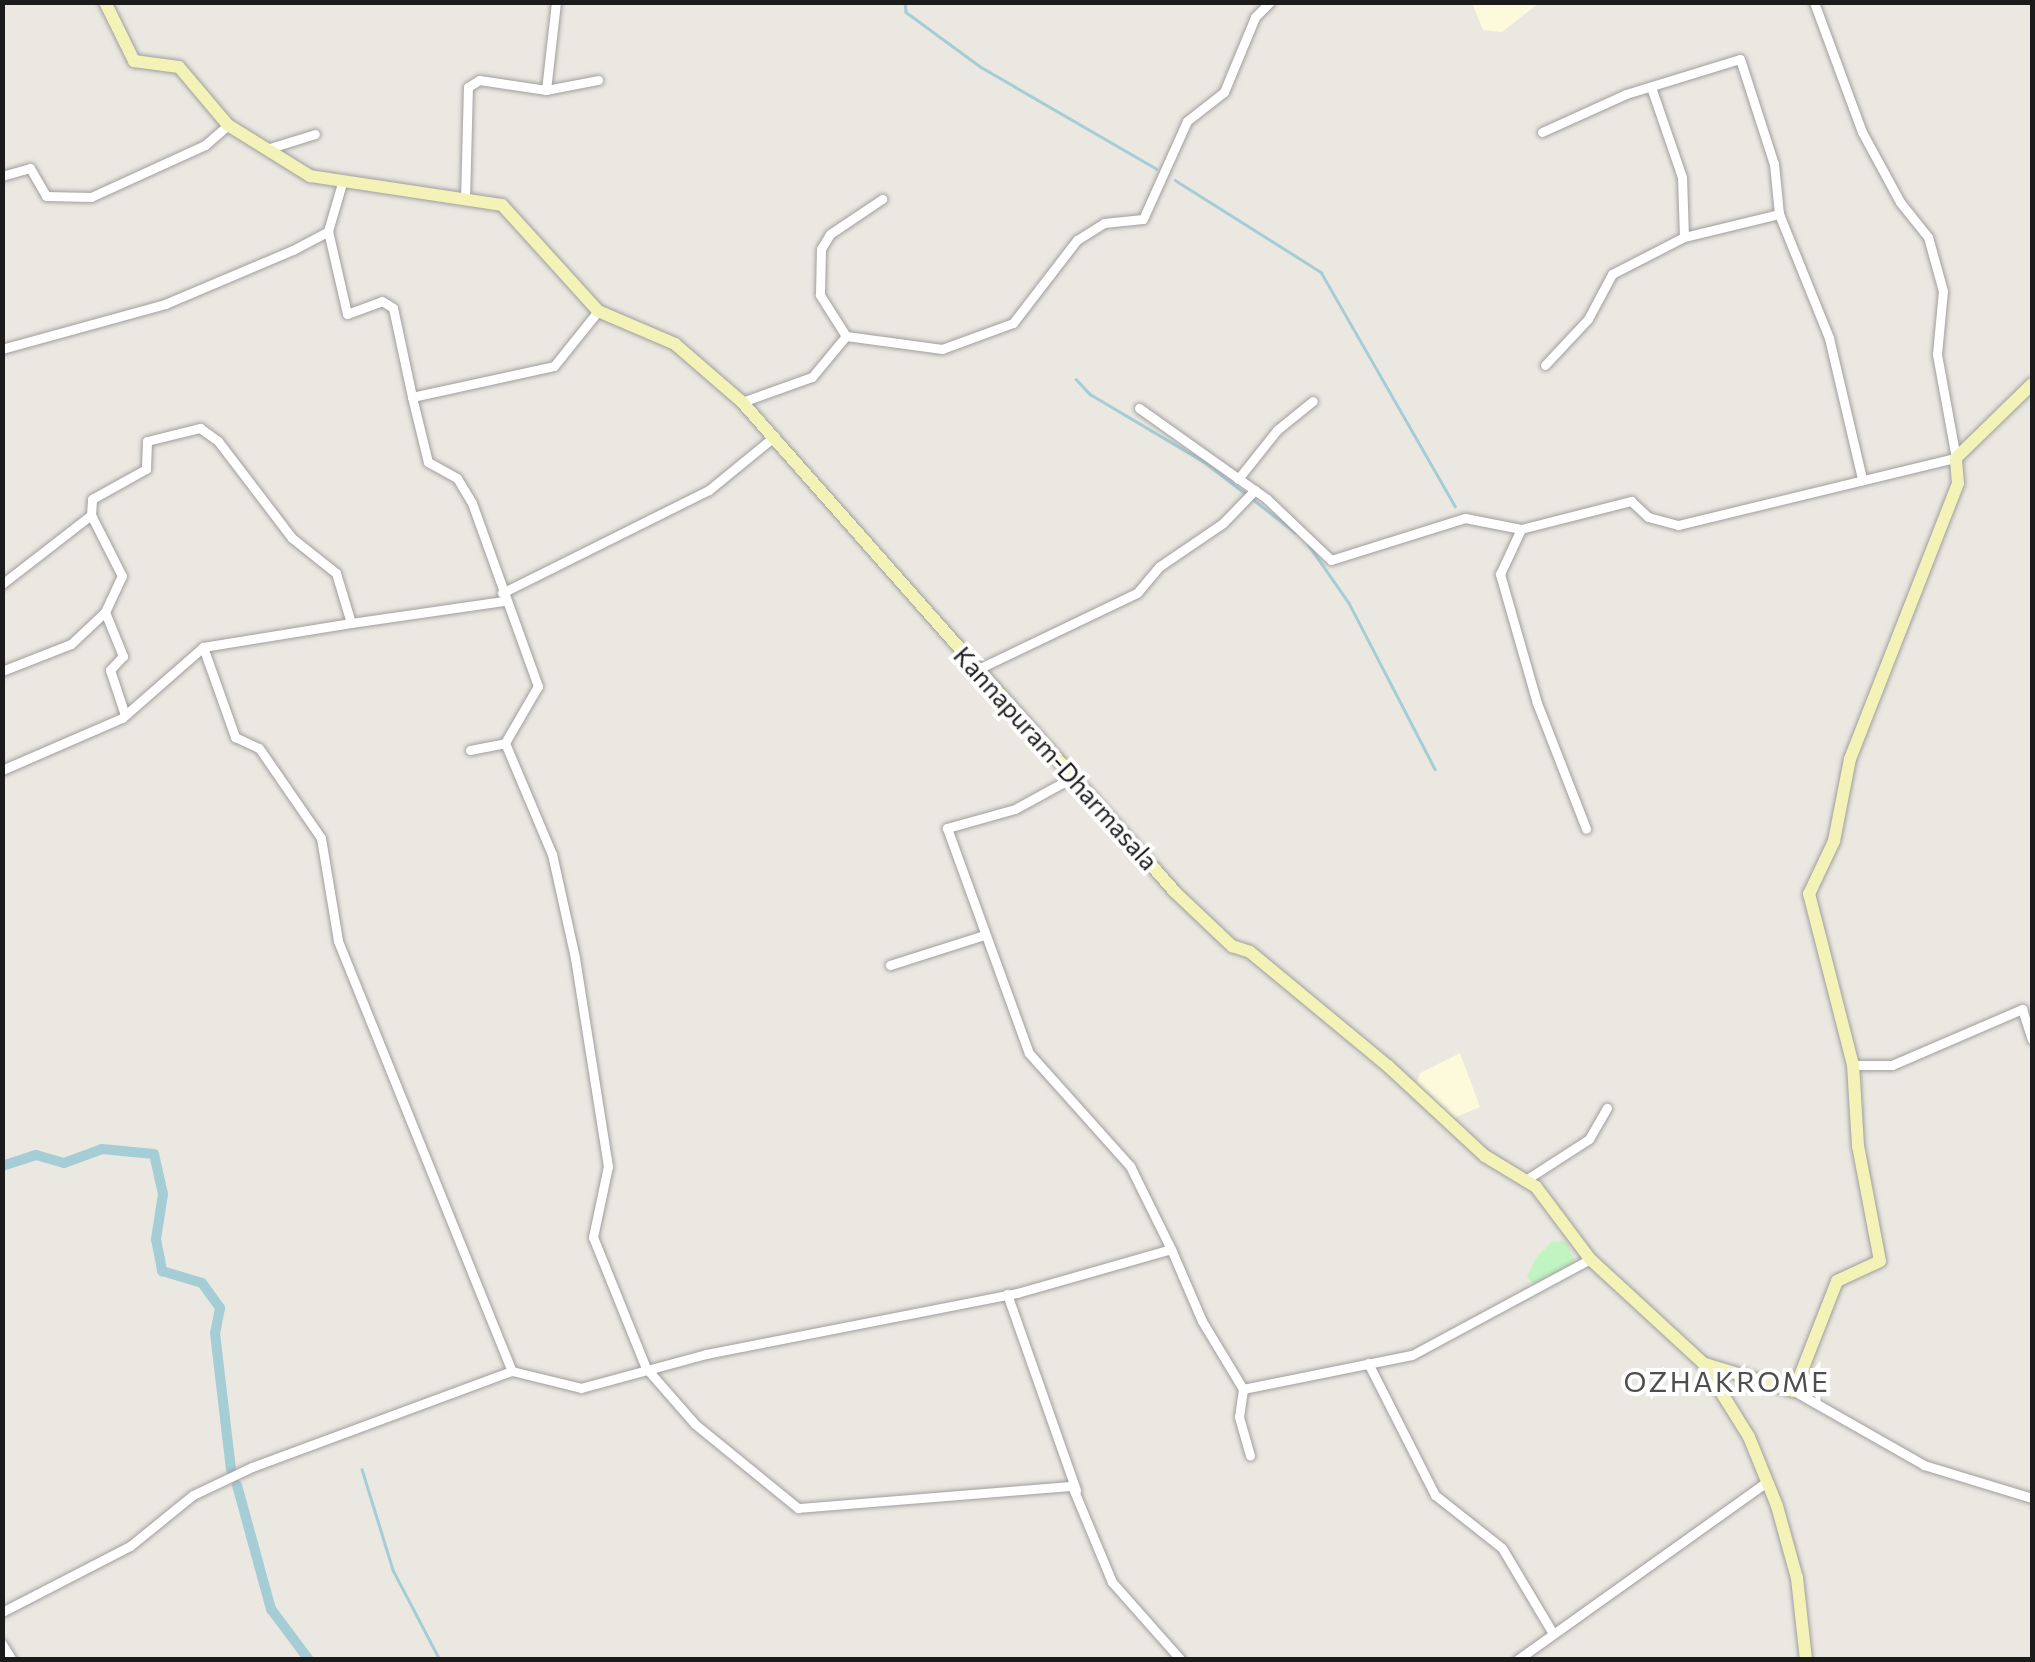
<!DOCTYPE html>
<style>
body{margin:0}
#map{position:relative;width:2035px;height:1662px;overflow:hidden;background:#ebe7e1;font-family:Commissioner,sans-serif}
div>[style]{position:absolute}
.education>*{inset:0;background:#fcfada}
.park>*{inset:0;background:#c0f4c1}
.stream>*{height:2.5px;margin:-1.25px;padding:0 1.25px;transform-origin:1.25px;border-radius:1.25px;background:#a4cdd6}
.canal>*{height:10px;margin:-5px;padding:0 5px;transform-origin:5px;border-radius:5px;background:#a4cdd6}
.roads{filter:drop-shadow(0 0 2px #9f9f9f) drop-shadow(0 0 2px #9f9f9f)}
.street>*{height:9px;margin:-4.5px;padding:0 4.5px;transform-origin:4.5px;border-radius:4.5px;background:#fff}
.secondary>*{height:12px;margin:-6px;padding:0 6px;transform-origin:6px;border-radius:6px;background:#f3f3b7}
span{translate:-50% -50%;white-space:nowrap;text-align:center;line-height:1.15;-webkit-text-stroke:8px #fff;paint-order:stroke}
.street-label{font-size:25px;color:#1b1b1b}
.neighbourhood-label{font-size:28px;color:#4e4e4e;letter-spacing:2.5px}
.frame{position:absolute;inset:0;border:5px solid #1b1b1b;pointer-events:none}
</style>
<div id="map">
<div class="education">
<div style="clip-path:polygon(1472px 3px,1539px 3px,1502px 32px,1483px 30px)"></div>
<div style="clip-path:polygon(1460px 1053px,1480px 1107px,1454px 1118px,1417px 1083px,1420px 1073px)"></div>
</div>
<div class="park">
<div style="clip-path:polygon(1566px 1241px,1575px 1263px,1533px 1284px,1527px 1277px,1536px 1258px,1552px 1242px)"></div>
</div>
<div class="stream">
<div style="left:905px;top:2px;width:10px;rotate:84deg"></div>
<div style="left:906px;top:12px;width:93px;rotate:36.3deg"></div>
<div style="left:981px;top:67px;width:203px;rotate:30.1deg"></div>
<div style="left:1175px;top:180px;width:173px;rotate:32.2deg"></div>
<div style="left:1321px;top:272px;width:270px;rotate:60.2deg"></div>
<div style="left:1076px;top:379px;width:21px;rotate:47deg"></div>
<div style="left:1090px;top:394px;width:135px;rotate:30.7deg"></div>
<div style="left:1206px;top:463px;width:113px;rotate:37.8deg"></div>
<div style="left:1308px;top:544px;width:72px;rotate:55.2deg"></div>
<div style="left:1349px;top:603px;width:187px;rotate:62.6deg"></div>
<div style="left:362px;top:1469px;width:106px;rotate:72.9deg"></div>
<div style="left:393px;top:1570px;width:102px;rotate:62.4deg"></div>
</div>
<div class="canal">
<div style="left:2px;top:1166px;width:36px;rotate:-18deg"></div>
<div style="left:36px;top:1155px;width:29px;rotate:16deg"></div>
<div style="left:64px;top:1163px;width:40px;rotate:-20.2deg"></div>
<div style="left:102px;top:1149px;width:52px;rotate:5.5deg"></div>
<div style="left:154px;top:1154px;width:41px;rotate:77.3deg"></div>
<div style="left:163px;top:1194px;width:46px;rotate:98.8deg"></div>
<div style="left:156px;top:1239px;width:33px;rotate:79deg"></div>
<div style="left:162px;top:1271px;width:42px;rotate:16.7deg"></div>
<div style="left:202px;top:1283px;width:31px;rotate:54deg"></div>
<div style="left:220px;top:1308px;width:25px;rotate:101deg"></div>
<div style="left:215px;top:1333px;width:138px;rotate:83.3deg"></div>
<div style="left:237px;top:1485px;width:129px;rotate:74.7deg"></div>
<div style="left:271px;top:1609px;width:64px;rotate:53.3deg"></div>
</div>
<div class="roads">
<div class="street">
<div style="left:546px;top:90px;width:53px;rotate:-10.9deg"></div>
<div style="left:1652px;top:90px;width:92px;rotate:71deg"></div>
<div style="left:1682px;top:177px;width:60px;rotate:88.1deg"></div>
<div style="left:1542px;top:132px;width:92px;rotate:-24.3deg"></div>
<div style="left:1626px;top:94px;width:119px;rotate:-17.1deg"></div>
<div style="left:1740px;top:59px;width:110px;rotate:72.1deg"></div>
<div style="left:1774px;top:164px;width:50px;rotate:84.3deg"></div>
<div style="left:1779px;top:214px;width:134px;rotate:68deg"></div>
<div style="left:1829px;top:338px;width:145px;rotate:76.8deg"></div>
<div style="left:270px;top:148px;width:47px;rotate:-17.3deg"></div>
<div style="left:2px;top:176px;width:29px;rotate:-16deg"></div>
<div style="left:30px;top:168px;width:32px;rotate:60deg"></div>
<div style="left:46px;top:196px;width:45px;rotate:1.3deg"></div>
<div style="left:91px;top:197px;width:125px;rotate:-24.5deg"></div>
<div style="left:205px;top:145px;width:30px;rotate:-41deg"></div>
<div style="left:465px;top:200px;width:113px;rotate:-88.5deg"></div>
<div style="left:468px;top:87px;width:13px;rotate:-32deg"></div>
<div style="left:479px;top:80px;width:68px;rotate:8.5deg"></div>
<div style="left:546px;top:90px;width:89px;rotate:-83.5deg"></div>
<div style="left:328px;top:231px;width:85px;rotate:77.1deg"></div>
<div style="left:347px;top:314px;width:37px;rotate:-20deg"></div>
<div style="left:382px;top:301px;width:13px;rotate:32deg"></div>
<div style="left:393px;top:308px;width:91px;rotate:77.9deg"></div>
<div style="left:412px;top:397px;width:145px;rotate:-12.3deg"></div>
<div style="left:554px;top:366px;width:70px;rotate:-51.3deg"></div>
<div style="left:846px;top:336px;width:49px;rotate:-122.4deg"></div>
<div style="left:820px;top:295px;width:46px;rotate:-88.8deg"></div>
<div style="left:821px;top:249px;width:17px;rotate:-59deg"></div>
<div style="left:830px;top:234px;width:63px;rotate:-33.9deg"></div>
<div style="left:2px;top:349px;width:169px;rotate:-15.4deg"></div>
<div style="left:165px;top:304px;width:139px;rotate:-22.9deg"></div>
<div style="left:293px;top:250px;width:40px;rotate:-28deg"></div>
<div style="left:328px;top:231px;width:50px;rotate:-73.7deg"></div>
<div style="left:1545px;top:365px;width:63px;rotate:-46.9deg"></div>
<div style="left:1588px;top:319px;width:51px;rotate:-61.9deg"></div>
<div style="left:1612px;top:274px;width:81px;rotate:-27.2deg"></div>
<div style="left:1684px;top:237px;width:98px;rotate:-13.6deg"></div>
<div style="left:412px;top:397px;width:67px;rotate:76.2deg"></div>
<div style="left:428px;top:462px;width:33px;rotate:29deg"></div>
<div style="left:457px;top:478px;width:29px;rotate:59deg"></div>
<div style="left:472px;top:503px;width:195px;rotate:70.2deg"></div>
<div style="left:538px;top:686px;width:66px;rotate:120.1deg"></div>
<div style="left:505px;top:743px;width:121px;rotate:67.1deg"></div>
<div style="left:552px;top:854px;width:107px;rotate:77.5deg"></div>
<div style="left:575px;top:958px;width:211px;rotate:81deg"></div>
<div style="left:608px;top:1166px;width:73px;rotate:101.9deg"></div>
<div style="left:593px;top:1237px;width:141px;rotate:68deg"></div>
<div style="left:646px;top:1368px;width:74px;rotate:48.8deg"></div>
<div style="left:695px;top:1424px;width:133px;rotate:39.2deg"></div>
<div style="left:798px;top:1508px;width:275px;rotate:-4.6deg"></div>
<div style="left:1072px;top:1486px;width:104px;rotate:67.4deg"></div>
<div style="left:1112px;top:1582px;width:104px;rotate:48.5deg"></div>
<div style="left:742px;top:402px;width:74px;rotate:-19.7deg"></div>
<div style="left:812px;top:377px;width:53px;rotate:-50.3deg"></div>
<div style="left:846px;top:336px;width:97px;rotate:7.7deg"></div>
<div style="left:942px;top:349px;width:76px;rotate:-20.1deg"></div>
<div style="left:1013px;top:323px;width:105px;rotate:-52.4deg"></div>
<div style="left:1077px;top:240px;width:32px;rotate:-32deg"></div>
<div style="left:1104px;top:223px;width:39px;rotate:-6deg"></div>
<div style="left:1143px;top:219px;width:107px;rotate:-65.8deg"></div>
<div style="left:1187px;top:121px;width:47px;rotate:-38.1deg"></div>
<div style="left:1224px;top:92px;width:81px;rotate:-67.5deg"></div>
<div style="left:1255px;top:17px;width:21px;rotate:-45deg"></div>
<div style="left:1139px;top:408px;width:157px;rotate:35.4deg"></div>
<div style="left:1267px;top:499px;width:88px;rotate:43.6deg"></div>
<div style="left:1331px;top:560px;width:140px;rotate:-17.4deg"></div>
<div style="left:1465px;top:518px;width:57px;rotate:11.1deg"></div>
<div style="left:1521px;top:529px;width:114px;rotate:-14.3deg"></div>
<div style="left:1631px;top:501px;width:23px;rotate:43deg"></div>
<div style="left:1648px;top:517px;width:31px;rotate:15deg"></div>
<div style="left:1678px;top:525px;width:286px;rotate:-13.6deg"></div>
<div style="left:1956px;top:458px;width:106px;rotate:-100.4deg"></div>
<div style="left:1937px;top:354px;width:63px;rotate:-84.6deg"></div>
<div style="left:1943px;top:291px;width:56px;rotate:-105.5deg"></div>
<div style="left:1928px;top:237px;width:45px;rotate:-128.7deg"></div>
<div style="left:1900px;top:202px;width:80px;rotate:-118.5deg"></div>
<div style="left:1862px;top:132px;width:139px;rotate:-110.3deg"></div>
<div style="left:1238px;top:479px;width:63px;rotate:-51.5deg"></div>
<div style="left:1277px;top:430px;width:46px;rotate:-38.9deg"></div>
<div style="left:1521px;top:529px;width:50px;rotate:115deg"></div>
<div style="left:1500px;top:574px;width:134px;rotate:74deg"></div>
<div style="left:1537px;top:703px;width:135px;rotate:68.7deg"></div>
<div style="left:2px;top:584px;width:113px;rotate:-37.8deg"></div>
<div style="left:502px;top:593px;width:231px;rotate:-26.5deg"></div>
<div style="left:709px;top:490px;width:85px;rotate:-39.3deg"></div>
<div style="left:105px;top:612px;width:40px;rotate:-65deg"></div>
<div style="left:122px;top:576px;width:68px;rotate:-116.9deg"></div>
<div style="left:91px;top:515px;width:16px;rotate:-86deg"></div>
<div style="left:92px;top:499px;width:62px;rotate:-29.1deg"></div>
<div style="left:146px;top:469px;width:28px;rotate:-88deg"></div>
<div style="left:147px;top:441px;width:55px;rotate:-13.8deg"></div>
<div style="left:200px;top:428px;width:22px;rotate:36deg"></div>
<div style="left:218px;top:441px;width:122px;rotate:52.7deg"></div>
<div style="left:292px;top:538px;width:56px;rotate:38.5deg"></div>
<div style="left:336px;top:573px;width:52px;rotate:73.3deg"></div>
<div style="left:351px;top:623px;width:154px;rotate:-8.2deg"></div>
<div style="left:203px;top:647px;width:150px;rotate:-9.2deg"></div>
<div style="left:976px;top:670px;width:178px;rotate:-25.6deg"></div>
<div style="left:1137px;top:593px;width:35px;rotate:-50deg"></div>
<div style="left:1160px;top:566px;width:76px;rotate:-34.3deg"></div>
<div style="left:1223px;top:523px;width:46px;rotate:-45.9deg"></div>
<div style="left:2px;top:671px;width:74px;rotate:-21.4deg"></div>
<div style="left:71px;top:644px;width:47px;rotate:-43.3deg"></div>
<div style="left:105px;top:612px;width:48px;rotate:67.8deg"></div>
<div style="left:123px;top:656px;width:19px;rotate:133deg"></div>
<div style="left:110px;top:670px;width:47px;rotate:71.6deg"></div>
<div style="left:470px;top:750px;width:36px;rotate:-11deg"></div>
<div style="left:2px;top:770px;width:131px;rotate:-23.4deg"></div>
<div style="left:122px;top:718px;width:108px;rotate:-41.2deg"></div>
<div style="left:203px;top:647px;width:96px;rotate:70.4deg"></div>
<div style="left:235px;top:737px;width:26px;rotate:25deg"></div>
<div style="left:259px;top:748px;width:109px;rotate:55.4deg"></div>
<div style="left:321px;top:838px;width:104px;rotate:80.6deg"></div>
<div style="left:338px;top:941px;width:464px;rotate:68deg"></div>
<div style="left:1075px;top:776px;width:68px;rotate:151.2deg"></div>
<div style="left:1015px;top:809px;width:71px;rotate:164.4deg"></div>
<div style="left:947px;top:828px;width:239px;rotate:70deg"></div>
<div style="left:1029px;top:1053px;width:152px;rotate:48.2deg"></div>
<div style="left:1130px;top:1166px;width:93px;rotate:63.7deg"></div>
<div style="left:890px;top:965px;width:96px;rotate:-17.7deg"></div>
<div style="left:1853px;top:1065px;width:39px"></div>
<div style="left:1892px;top:1065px;width:142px;rotate:-23.3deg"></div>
<div style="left:2022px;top:1009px;width:32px;rotate:72deg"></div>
<div style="left:1524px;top:1181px;width:77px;rotate:-32.9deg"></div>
<div style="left:1589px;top:1139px;width:36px;rotate:-60deg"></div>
<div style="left:1007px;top:1294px;width:208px;rotate:70.6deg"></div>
<div style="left:1368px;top:1363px;width:148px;rotate:63.1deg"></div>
<div style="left:1435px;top:1495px;width:85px;rotate:38.3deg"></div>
<div style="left:1502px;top:1548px;width:98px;rotate:59.2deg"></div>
<div style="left:1243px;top:1389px;width:28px;rotate:98deg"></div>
<div style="left:1239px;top:1417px;width:40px;rotate:74deg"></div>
<div style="left:1794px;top:1391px;width:150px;rotate:29.6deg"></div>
<div style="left:1924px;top:1465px;width:113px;rotate:17deg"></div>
<div style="left:2px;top:1612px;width:144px;rotate:-27.3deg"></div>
<div style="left:130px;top:1546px;width:81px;rotate:-39deg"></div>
<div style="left:193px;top:1495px;width:65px;rotate:-25.4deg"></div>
<div style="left:252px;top:1467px;width:277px;rotate:-20.3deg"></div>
<div style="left:512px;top:1371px;width:71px;rotate:13.8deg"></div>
<div style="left:581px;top:1388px;width:130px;rotate:-15.2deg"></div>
<div style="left:706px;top:1354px;width:317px;rotate:-11.1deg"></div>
<div style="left:1017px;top:1293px;width:160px;rotate:-15.9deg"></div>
<div style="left:1171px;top:1249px;width:78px;rotate:66.7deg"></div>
<div style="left:1202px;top:1321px;width:79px;rotate:58.9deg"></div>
<div style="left:1243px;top:1389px;width:172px;rotate:-11.4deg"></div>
<div style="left:1412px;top:1355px;width:202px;rotate:-28.3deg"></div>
<div style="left:2px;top:1644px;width:19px;rotate:58deg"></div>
<div style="left:1517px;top:1660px;width:307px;rotate:-35.5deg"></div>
</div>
<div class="secondary">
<div style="left:105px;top:2px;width:66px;rotate:63.8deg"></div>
<div style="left:134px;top:61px;width:45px;rotate:7.6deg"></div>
<div style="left:179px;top:67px;width:76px;rotate:49.8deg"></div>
<div style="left:228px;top:125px;width:97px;rotate:31.9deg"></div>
<div style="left:310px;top:176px;width:194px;rotate:8.6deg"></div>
<div style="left:502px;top:205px;width:143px;rotate:47.8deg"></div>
<div style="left:598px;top:311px;width:84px;rotate:23.2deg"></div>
<div style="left:675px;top:344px;width:89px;rotate:40.9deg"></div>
<div style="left:742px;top:402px;width:654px;rotate:48.53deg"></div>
<div style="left:1175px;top:892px;width:79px;rotate:43.5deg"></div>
<div style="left:1232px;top:946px;width:19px;rotate:18deg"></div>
<div style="left:1250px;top:952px;width:179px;rotate:39.6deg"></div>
<div style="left:1388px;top:1066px;width:132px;rotate:42.9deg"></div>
<div style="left:1485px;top:1156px;width:60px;rotate:31.3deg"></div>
<div style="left:1536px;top:1187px;width:90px;rotate:53.1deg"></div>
<div style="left:1590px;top:1259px;width:154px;rotate:42.6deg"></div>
<div style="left:1703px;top:1363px;width:87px;rotate:58.1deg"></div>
<div style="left:1749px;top:1437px;width:74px;rotate:67.9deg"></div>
<div style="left:1777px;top:1506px;width:75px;rotate:74.5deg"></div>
<div style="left:1797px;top:1578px;width:82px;rotate:83.7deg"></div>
<div style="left:1705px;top:1364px;width:93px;rotate:16.9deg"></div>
<div style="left:1794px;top:1391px;width:118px;rotate:-68.6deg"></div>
<div style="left:1837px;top:1281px;width:47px;rotate:-24.9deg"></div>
<div style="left:1880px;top:1261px;width:117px;rotate:-100.8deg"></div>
<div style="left:1858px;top:1146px;width:81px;rotate:-93.5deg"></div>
<div style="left:1853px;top:1065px;width:177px;rotate:-104.4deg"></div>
<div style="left:1809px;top:894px;width:59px;rotate:-64.7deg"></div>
<div style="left:1834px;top:841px;width:84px;rotate:-79deg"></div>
<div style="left:1850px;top:759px;width:296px;rotate:-68.6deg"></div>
<div style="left:1958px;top:483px;width:25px;rotate:-95deg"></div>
<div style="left:1956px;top:458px;width:106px;rotate:-44.2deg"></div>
</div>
</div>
<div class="street-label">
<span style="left:1056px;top:758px;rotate:48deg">Kannapuram-Dharmasala</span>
</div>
<div class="neighbourhood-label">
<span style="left:1727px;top:1381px">OZHAKROME</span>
</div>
<div class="frame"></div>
</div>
